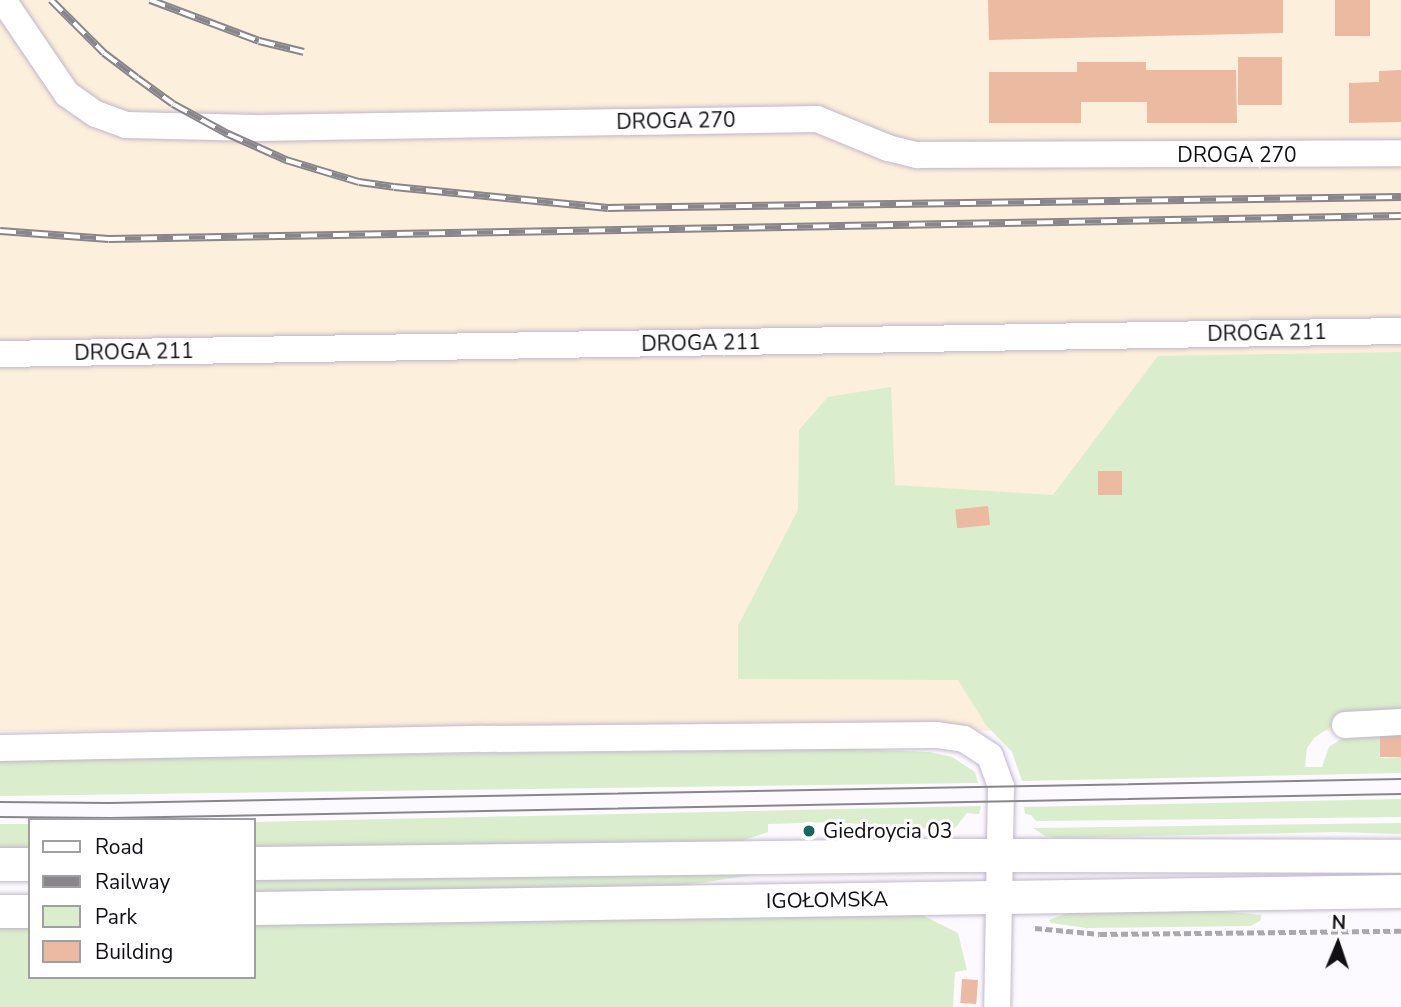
<!DOCTYPE html>
<meta charset="utf-8">
<style>
body{margin:0}
#map{position:relative;width:1401px;height:1007px;overflow:hidden;background:#fcfafe;font-family:"Nunito Sans",sans-serif}
div>[style]{position:absolute}
.industrial>*{inset:0;background:#fcefdb;transform-origin:0 0}
.green>*{inset:0;background:#daedcc;transform-origin:0 0}
.building>*{inset:0;background:#ebbaa0;transform-origin:0 0}
.path>*{height:4.5px;margin-top:-2.25px;transform-origin:0;background:repeating-linear-gradient(90deg,#aaa8ad 0 7px,transparent 0 10.5px)}
.roads{filter:drop-shadow(0 0 2px #c0b6ca) drop-shadow(0 0 2px #c0b6ca)}
.minor>*{height:26px;margin:-13px;padding:0 13px;transform-origin:13px;border-radius:13px;background:#fff}
.major>*{height:33px;margin:-16.5px;padding:0 16.5px;transform-origin:16.5px;border-radius:16.5px;background:#fff}
.tram>*{height:2px;margin:-1px;padding:0 1px;transform-origin:1px;border-radius:1px;background:#88868b}
.rail>*{height:8px;margin-top:-4px;transform-origin:0;background:repeating-linear-gradient(90deg,#fff 0 16px,#88868b 0 32px);box-sizing:border-box;border-block:2px solid #88868b}
.dots>*{width:19px;height:19px;translate:-50% -50%;box-sizing:border-box;border:4px solid #fff;border-radius:50%}
span{translate:-50% -50%;white-space:nowrap;text-align:center;line-height:1.15;-webkit-text-stroke:6px #fff;paint-order:stroke}
.street-label{font-size:21px;color:#110e14}
.poi-label{font-size:21px;color:#110e14}
.left{translate:0 -50%;text-align:left}
.legend{position:absolute;left:28px;top:818px;width:228px;height:161px;box-sizing:border-box;background:#fff;border:2px solid #a09fa1;margin:0;padding:9px 12px;list-style:none;font-size:21px;color:#110e14}
.legend li{display:flex;align-items:center;gap:14px;height:35px}
.legend b{width:35px;border:2px solid #a09fa1}
.north{position:absolute;left:1303px;top:909px;width:70px;height:70px;-webkit-text-stroke:5px #fff;paint-order:stroke;rotate:2deg;font-size:19px;font-weight:700;line-height:28px;text-align:center;color:#110e14}
.north::after{content:'';display:block;margin:auto;width:24px;height:32px;background:#110e14;clip-path:polygon(50% 0,100% 100%,50% 72%,0 100%)}
</style>
<div id="map">
<div class="industrial">
<div style="left:0;top:0;width:1401px;height:731px"></div>
</div>
<div class="green">
<div style="clip-path:polygon(1401px 352px,1401px 709px,1346px 716px,1314px 738px,1307px 748px,1305px 767px,1322px 767px,1329px 747px,1347px 735px,1380px 736px,1381px 758px,1401px 757px,1401px 773px,1022px 781px,1012px 752px,986px 725px,958px 680px,738px 679px,738px 626px,798px 510px,799px 430px,828px 397px,891px 387px,895px 485px,1053px 495px,1158px 356px)"></div>
<div style="clip-path:polygon(855px 749px,929px 752px,952px 757px,975px 772px,978px 783px,0 796px,0 759px)"></div>
<div style="clip-path:polygon(1401px 799px,1401px 817px,1036px 821px,1031px 815px,1025px 814px,1024px 807px)"></div>
<div style="clip-path:polygon(981px 806px,979px 814px,967px 813px,955px 828px,947px 830px,833px 822px,768px 824px,768px 832px,733px 844px,254px 850px,254px 822px)"></div>
<div style="clip-path:polygon(1401px 823px,1401px 834px,1335px 832px,1060px 838px,1045px 836px,1033px 828px)"></div>
<div style="left:0;top:824px;width:30px;height:26px"></div>
<div style="clip-path:polygon(765px 873px,647px 891px,254px 896px,254px 877px)"></div>
<div style="clip-path:polygon(1210px 910px,1261px 915px,1261px 920px,1251px 926px,1087px 928px,1051px 923px,1049px 920px,1072px 911px)"></div>
<div style="clip-path:polygon(922px 915px,958px 933px,967px 970px,955px 972px,953px 1007px,0 1007px,0 926px,30px 924px,30px 977px,254px 977px,254px 921px)"></div>
</div>
<div class="building">
<div style="clip-path:polygon(988px 0,1283px 0,1283px 33px,989px 40px)"></div>
<div style="left:1335px;top:0;width:35px;height:36px"></div>
<div style="left:1238px;top:57px;width:44px;height:48px"></div>
<div style="clip-path:polygon(1077px 62px,1146px 62px,1146px 70px,1236px 70px,1237px 123px,1147px 123px,1147px 102px,1081px 102px,1081px 123px,989px 123px,989px 72px,1077px 72px)"></div>
<div style="clip-path:polygon(1401px 70px,1401px 122px,1349px 123px,1349px 83px,1379px 82px,1379px 71px)"></div>
<div style="left:1098px;top:471px;width:24px;height:24px"></div>
<div style="left:988px;top:506px;width:19px;height:33px;rotate:84deg"></div>
<div style="left:1401px;top:735px;width:22px;height:21px;rotate:90deg"></div>
<div style="left:962px;top:979px;width:16px;height:24px;rotate:4deg"></div>
</div>
<div class="path">
<div style="left:1035px;top:928px;width:65px;rotate:5.3deg"></div>
<div style="left:1100px;top:934px;width:301px;rotate:-0.6deg"></div>
</div>
<div class="roads">
<div class="minor">
<div style="left:3px;top:0;width:114px;rotate:55.8deg"></div>
<div style="left:67px;top:94px;width:35px;rotate:35deg"></div>
<div style="left:96px;top:114px;width:32px;rotate:20deg"></div>
<div style="left:126px;top:125px;width:131px;rotate:1.3deg"></div>
<div style="left:257px;top:128px;width:560px;rotate:-0.92deg"></div>
<div style="left:817px;top:119px;width:77px;rotate:22.2deg"></div>
<div style="left:888px;top:148px;width:30px;rotate:14deg"></div>
<div style="left:917px;top:155px;width:484px;rotate:-0.2deg"></div>
<div style="left:0;top:354px;width:1401px;rotate:-0.94deg"></div>
<div style="left:1345px;top:725px;width:56px;rotate:-3.1deg"></div>
<div style="left:0;top:748px;width:483px;rotate:-1.1deg"></div>
<div style="left:483px;top:739px;width:454px;rotate:-0.5deg"></div>
<div style="left:937px;top:735px;width:27px;rotate:8deg"></div>
<div style="left:964px;top:739px;width:31px;rotate:33deg"></div>
<div style="left:990px;top:756px;width:33px;rotate:70deg"></div>
<div style="left:1001px;top:787px;width:220px;rotate:91deg"></div>
</div>
<div class="major">
<div style="left:254px;top:863px;width:683px;rotate:-0.67deg"></div>
<div style="left:937px;top:855px;width:464px;rotate:0.1deg"></div>
<div style="left:0;top:864px;width:30px"></div>
<div style="left:254px;top:908px;width:1147px;rotate:-0.85deg"></div>
<div style="left:0;top:911px;width:30px"></div>
</div>
</div>
<div class="tram">
<div style="left:0;top:802px;width:109px;rotate:0.5deg"></div>
<div style="left:109px;top:803px;width:1292px;rotate:-1.06deg"></div>
<div style="left:0;top:817px;width:111px;rotate:0.5deg"></div>
<div style="left:111px;top:818px;width:1290px;rotate:-1.07deg"></div>
</div>
<div class="rail">
<div style="left:51px;top:0;width:75px;rotate:45deg"></div>
<div style="left:104px;top:53px;width:41px;rotate:37.1deg"></div>
<div style="left:137px;top:78px;width:44px;rotate:35.8deg"></div>
<div style="left:173px;top:104px;width:63px;rotate:28.6deg"></div>
<div style="left:228px;top:134px;width:64px;rotate:24.1deg"></div>
<div style="left:286px;top:160px;width:76px;rotate:16.8deg"></div>
<div style="left:359px;top:182px;width:35px;rotate:8deg"></div>
<div style="left:394px;top:187px;width:215px;rotate:5.6deg"></div>
<div style="left:608px;top:208px;width:793px;rotate:-0.79deg"></div>
<div style="left:150px;top:0;width:116px;rotate:20.6deg"></div>
<div style="left:259px;top:41px;width:46px;rotate:13.7deg"></div>
<div style="left:0;top:231px;width:109px;rotate:4.2deg"></div>
<div style="left:109px;top:239px;width:1292px;rotate:-1.02deg"></div>
</div>
<div class="dots">
<div style="left:809px;top:831px;background:#1a655e"></div>
</div>
<div class="street-label">
<span style="left:676px;top:121px;rotate:-1deg">DROGA 270</span>
<span style="left:1237px;top:155px">DROGA 270</span>
<span style="left:1267px;top:333px;rotate:-1deg">DROGA 211</span>
<span style="left:701px;top:343px;rotate:-1deg">DROGA 211</span>
<span style="left:134px;top:352px;rotate:-1deg">DROGA 211</span>
<span style="left:827px;top:900px;rotate:-1deg">IGOŁOMSKA</span>
</div>
<div class="poi-label">
<span class="left" style="left:823px;top:831px">Giedroycia 03</span>
</div>
<ul class="legend">
<li><b style="height:9px;background:#fff"></b>Road</li>
<li><b style="height:9px;background:#88868b"></b>Railway</li>
<li><b style="height:19px;background:#daedcc"></b>Park</li>
<li><b style="height:19px;background:#ebbaa0"></b>Building</li>
</ul>
<div class="north">N</div>
</div>
